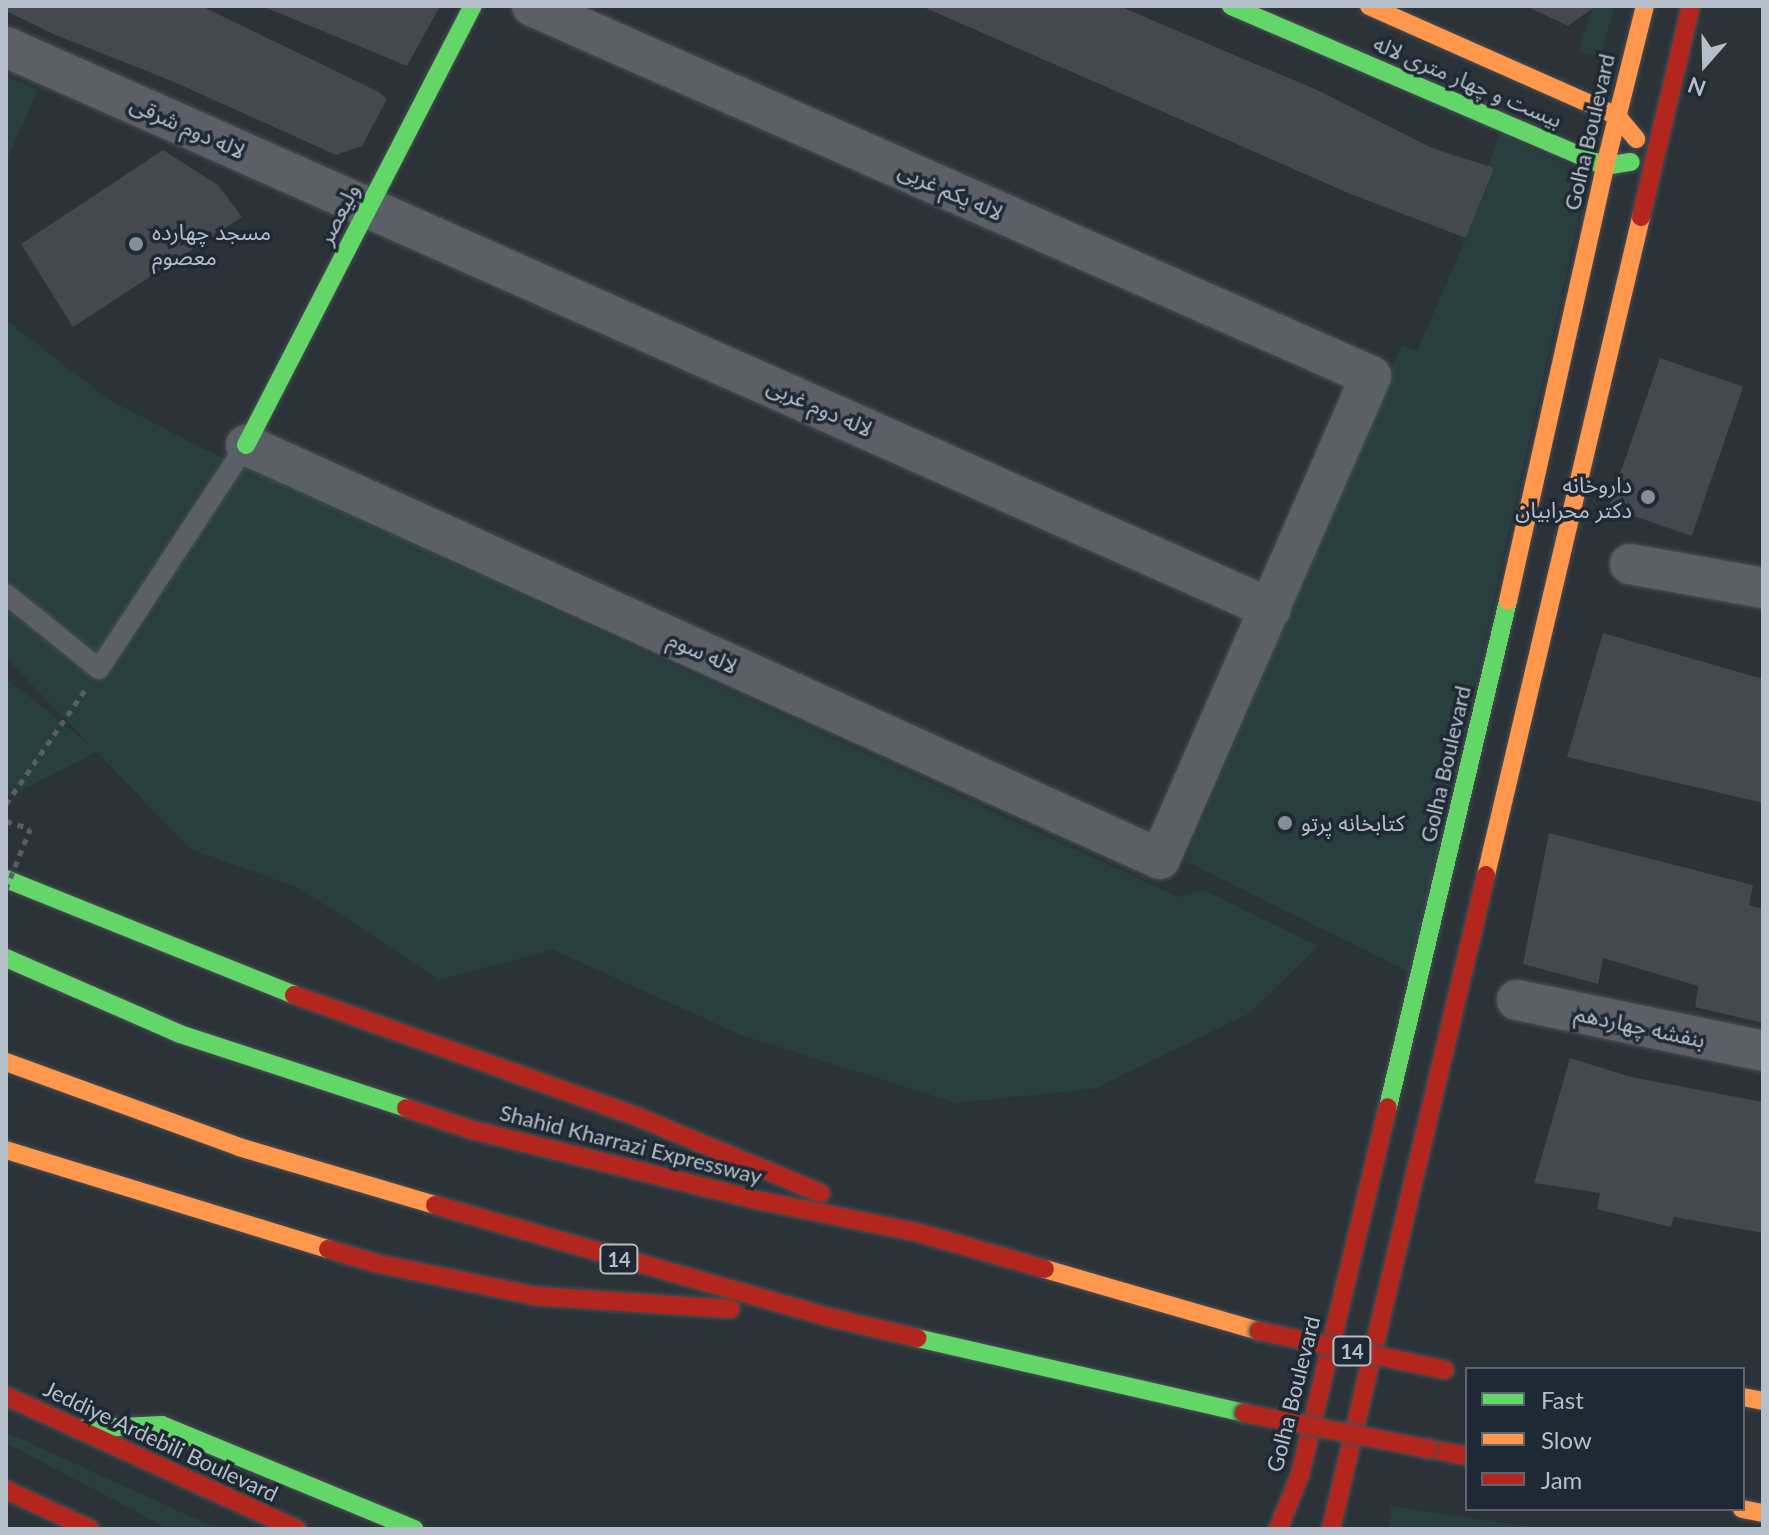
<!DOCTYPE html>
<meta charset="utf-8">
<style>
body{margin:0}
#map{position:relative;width:1769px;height:1535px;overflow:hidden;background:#2b3238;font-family:Lato,"Noto Sans Arabic",sans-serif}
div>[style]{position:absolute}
.green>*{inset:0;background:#283e3f}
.building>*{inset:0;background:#43494e;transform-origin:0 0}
.path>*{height:5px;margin-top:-2.5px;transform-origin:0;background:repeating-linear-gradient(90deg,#595f63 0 6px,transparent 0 12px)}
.roads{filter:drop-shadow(0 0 2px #494e53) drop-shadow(0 0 2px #494e53)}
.lane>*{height:20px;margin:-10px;padding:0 10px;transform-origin:10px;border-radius:10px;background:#5b6066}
.street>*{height:40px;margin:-20px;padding:0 20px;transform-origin:20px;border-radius:20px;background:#5b6066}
.fast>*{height:18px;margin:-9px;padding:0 9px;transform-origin:9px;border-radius:9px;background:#63d668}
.slow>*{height:18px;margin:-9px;padding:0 9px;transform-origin:9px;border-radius:9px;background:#ff974d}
.jam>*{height:18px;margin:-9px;padding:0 9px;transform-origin:9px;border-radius:9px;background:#b3261e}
.path-bridge>*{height:5px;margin-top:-2.5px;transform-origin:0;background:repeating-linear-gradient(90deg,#595f63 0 6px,transparent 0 12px)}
.bridges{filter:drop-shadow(0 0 2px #484e53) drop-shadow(0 0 2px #484e53)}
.jam-bridge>*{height:18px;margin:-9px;padding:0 9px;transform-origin:9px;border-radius:9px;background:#b3261e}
.dots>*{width:22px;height:22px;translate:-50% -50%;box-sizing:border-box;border:4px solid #1e2933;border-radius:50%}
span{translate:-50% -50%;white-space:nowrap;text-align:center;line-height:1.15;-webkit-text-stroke:7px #1e2933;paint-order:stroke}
.shield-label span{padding:2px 6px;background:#1e2933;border:2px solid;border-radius:6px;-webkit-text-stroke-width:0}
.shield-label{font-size:20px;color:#b5bfc9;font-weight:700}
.street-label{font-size:22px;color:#b5bfc9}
.poi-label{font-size:22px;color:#b5bfc9}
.left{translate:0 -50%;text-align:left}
.right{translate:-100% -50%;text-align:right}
.frame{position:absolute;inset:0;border:8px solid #b5bfc9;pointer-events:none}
.legend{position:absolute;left:1465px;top:1367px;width:280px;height:144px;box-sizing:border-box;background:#1e2933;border:2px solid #5a656f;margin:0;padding:10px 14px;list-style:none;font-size:24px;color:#b5bfc9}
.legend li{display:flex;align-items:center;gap:16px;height:40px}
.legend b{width:40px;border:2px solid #5a656f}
.north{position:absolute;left:1665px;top:24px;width:80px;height:80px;-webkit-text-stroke:6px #1e2933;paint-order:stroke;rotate:200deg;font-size:22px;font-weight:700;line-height:32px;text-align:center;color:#b5bfc9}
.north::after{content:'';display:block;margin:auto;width:28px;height:36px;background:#b5bfc9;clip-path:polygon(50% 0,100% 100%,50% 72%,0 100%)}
</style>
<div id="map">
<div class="green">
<div style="clip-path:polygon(1593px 6px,1615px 6px,1600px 57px,1578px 52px)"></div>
<div style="clip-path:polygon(6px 76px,38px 90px,6px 162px)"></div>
<div style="clip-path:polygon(1500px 132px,1588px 176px,1411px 973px,1185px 861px,1402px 345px,1417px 351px,1466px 238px,1489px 183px,1483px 180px)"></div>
<div style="clip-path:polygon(6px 320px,108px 399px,198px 446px,1179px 897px,1204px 890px,1318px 946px,1250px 1013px,1094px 1089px,956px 1103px,741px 1035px,553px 950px,439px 980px,301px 889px,190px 849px,97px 752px,6px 798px,6px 678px,90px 745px,6px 658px)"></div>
<div style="clip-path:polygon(6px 1432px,218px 1529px,169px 1529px,6px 1443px)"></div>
<div style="clip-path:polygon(1391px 1506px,1545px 1529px,1389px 1529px)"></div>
</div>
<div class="building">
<div style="clip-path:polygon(6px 6px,201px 6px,379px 92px,387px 99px,362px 146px,336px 155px,172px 81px,53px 34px,6px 11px)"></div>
<div style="clip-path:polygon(262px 6px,440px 6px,407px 66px)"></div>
<div style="clip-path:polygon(921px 6px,1119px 6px,1317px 90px,1432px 148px,1494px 168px,1466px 238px,1353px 195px)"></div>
<div style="clip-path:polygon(1526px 6px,1596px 6px,1568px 26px)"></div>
<div style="clip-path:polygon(163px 150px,218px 185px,242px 217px,73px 327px,21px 244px)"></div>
<div style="left:1660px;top:358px;width:88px;height:158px;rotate:19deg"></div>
<div style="clip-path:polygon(1603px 633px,1763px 679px,1763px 803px,1567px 757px)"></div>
<div style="clip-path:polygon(1549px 833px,1753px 885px,1749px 905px,1763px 909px,1763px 1023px,1695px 1007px,1698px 986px,1603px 958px,1598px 984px,1523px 964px)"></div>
<div style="clip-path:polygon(1570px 1058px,1631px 1077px,1763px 1102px,1763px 1233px,1674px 1217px,1671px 1227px,1597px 1209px,1600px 1193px,1534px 1183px)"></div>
</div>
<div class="path">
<div style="left:6px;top:804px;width:139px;rotate:-55.3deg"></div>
<div style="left:6px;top:821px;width:25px;rotate:18deg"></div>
</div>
<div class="roads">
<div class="lane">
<div style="left:6px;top:594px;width:119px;rotate:38.9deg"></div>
<div style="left:99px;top:669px;width:268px;rotate:-56.7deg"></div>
</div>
<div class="street">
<div style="left:6px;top:47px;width:1384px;rotate:23.95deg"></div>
<div style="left:246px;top:445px;width:1003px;rotate:24.37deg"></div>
<div style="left:1160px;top:859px;width:527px;rotate:-66.4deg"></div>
<div style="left:1371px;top:376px;width:917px;rotate:-156.2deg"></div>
<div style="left:1630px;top:564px;width:135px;rotate:10.2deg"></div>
<div style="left:1517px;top:1000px;width:251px;rotate:11.7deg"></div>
</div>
<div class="fast">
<div style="left:1231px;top:6px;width:407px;rotate:23.2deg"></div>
<div style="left:1605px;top:166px;width:26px;rotate:-9deg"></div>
<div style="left:246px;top:445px;width:494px;rotate:-62.7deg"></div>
<div style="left:6px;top:879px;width:310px;rotate:21.9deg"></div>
<div style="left:6px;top:958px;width:190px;rotate:23.6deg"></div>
<div style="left:180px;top:1034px;width:238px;rotate:18.1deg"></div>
<div style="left:1388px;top:1107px;width:520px;rotate:-76.66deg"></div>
<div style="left:917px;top:1338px;width:335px;rotate:12.9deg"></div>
<div style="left:78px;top:1429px;width:84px;rotate:-2.7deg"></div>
<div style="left:162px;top:1425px;width:273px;rotate:22.4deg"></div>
</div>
<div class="slow">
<div style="left:1369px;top:6px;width:271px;rotate:23.9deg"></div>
<div style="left:1617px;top:116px;width:30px;rotate:50deg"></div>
<div style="left:1508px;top:601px;width:446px;rotate:-77.4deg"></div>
<div style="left:1605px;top:166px;width:165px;rotate:-76deg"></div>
<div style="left:1486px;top:875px;width:676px;rotate:-76.74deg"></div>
<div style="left:6px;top:1062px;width:248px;rotate:20deg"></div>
<div style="left:239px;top:1147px;width:204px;rotate:16.5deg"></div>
<div style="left:6px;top:1150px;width:337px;rotate:17.1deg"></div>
<div style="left:1045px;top:1269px;width:223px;rotate:16.2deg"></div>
<div style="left:1743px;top:1397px;width:20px;rotate:11deg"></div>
<div style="left:1742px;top:1509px;width:21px;rotate:11deg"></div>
</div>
<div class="jam">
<div style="left:1641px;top:217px;width:217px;rotate:-76.7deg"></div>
<div style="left:294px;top:995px;width:365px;rotate:19.5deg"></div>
<div style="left:638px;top:1117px;width:198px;rotate:22.6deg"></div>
<div style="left:406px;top:1108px;width:70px;rotate:18.4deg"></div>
<div style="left:472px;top:1130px;width:288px;rotate:13.8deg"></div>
<div style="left:752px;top:1199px;width:167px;rotate:11.4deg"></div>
<div style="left:916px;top:1232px;width:134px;rotate:16deg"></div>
<div style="left:435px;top:1205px;width:405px;rotate:15.9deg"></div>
<div style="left:824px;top:1316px;width:96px;rotate:13.3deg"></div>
<div style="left:328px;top:1249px;width:49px;rotate:16.6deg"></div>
<div style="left:375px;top:1263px;width:164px;rotate:11.6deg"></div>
<div style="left:536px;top:1296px;width:195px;rotate:3.8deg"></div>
<div style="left:6px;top:1396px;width:320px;rotate:24.6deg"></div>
<div style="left:1429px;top:1449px;width:39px;rotate:10deg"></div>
<div style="left:6px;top:1490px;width:93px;rotate:24.9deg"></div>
<div style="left:1278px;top:1529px;width:58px;rotate:-67.8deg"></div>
<div style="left:1300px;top:1475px;width:378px;rotate:-76.6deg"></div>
<div style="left:1331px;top:1529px;width:672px;rotate:-76.67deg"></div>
</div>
</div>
<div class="path-bridge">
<div style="left:6px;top:889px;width:65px;rotate:-68.2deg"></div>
</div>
<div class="bridges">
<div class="jam-bridge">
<div style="left:1259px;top:1331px;width:190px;rotate:11.8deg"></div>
<div style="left:1244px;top:1413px;width:188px;rotate:11deg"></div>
</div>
</div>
<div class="dots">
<div style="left:136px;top:244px;background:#858e96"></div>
<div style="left:1648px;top:497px;background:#858e96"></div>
<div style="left:1285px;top:823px;background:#858e96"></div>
</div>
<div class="shield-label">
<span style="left:619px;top:1259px">14</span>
<span style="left:1352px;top:1351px">14</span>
</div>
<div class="street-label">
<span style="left:1468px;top:81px;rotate:23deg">بیست و چهار متری لاله</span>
<span style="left:188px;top:127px;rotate:24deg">لاله دوم شرقی</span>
<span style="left:1589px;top:132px;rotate:-77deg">Golha Boulevard</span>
<span style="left:951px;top:191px;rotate:24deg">لاله یکم غربی</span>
<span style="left:338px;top:214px;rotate:-63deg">ولیعصر</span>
<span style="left:820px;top:407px;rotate:24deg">لاله دوم غربی</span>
<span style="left:703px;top:652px;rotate:24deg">لاله سوم</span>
<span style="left:1445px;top:764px;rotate:-77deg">Golha Boulevard</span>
<span style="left:1640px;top:1026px;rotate:12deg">بنفشه چهاردهم</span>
<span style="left:631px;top:1144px;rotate:14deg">Shahid Kharrazi Expressway</span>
<span style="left:1293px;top:1394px;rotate:-76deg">Golha Boulevard</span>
<span style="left:161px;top:1441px;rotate:25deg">Jeddiye Ardebili Boulevard</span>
</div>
<div class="poi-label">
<span class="left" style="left:152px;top:244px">مسجد چهارده<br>معصوم</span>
<span class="right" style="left:1632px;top:497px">داروخانه<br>دکتر محرابیان</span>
<span class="left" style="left:1301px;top:823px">كتابخانه پرتو</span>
</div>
<div class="frame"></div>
<ul class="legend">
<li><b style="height:10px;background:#63d668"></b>Fast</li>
<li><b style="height:10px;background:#ff974d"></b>Slow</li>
<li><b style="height:10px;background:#b3261e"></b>Jam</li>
</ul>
<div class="north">N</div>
</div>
